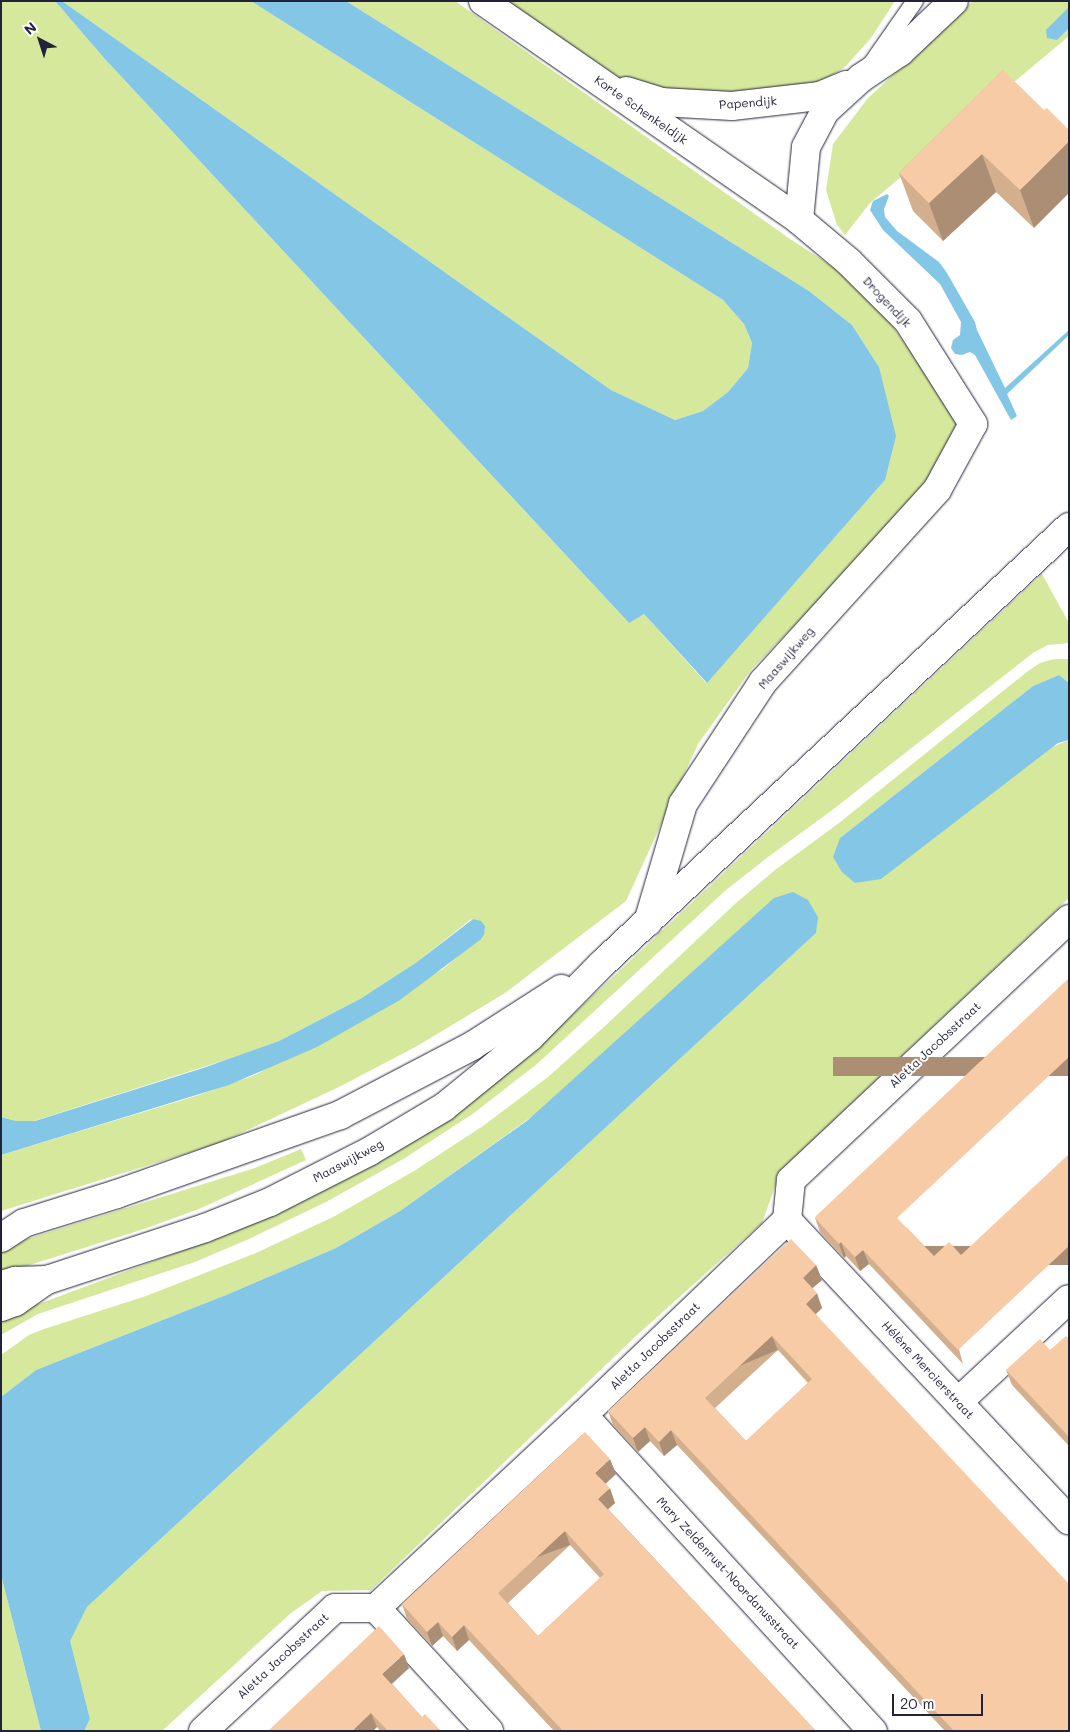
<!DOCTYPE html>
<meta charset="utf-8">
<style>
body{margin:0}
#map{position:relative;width:1070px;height:1732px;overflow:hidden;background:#fff;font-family:Mali,sans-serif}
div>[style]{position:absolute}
.green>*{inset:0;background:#d6e89c}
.water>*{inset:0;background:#84c6e5}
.roads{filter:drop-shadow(0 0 1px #22223b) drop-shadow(0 0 1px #22223b)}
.service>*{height:16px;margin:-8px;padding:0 8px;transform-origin:8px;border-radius:8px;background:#fff}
.minor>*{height:28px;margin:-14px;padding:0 14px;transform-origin:14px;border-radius:14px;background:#fff}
.tertiary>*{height:28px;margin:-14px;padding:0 14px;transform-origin:14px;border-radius:14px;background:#fff}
.wall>*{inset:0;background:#d4af8e}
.shaded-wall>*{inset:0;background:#ac8e74;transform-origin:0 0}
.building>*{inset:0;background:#f6cba5}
span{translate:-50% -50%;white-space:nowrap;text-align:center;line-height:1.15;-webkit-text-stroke:4px #fff;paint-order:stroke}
.street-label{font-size:12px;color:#22223b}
.frame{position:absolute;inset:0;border:2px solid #22223b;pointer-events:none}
.north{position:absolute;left:15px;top:15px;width:50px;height:50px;-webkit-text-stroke:4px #fff;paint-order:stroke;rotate:320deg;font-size:14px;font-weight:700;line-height:20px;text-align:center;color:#22223b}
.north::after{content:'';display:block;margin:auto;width:18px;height:22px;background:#22223b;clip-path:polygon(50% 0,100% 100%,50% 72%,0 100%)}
.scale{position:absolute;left:892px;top:1694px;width:91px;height:22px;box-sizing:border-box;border:2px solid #22223b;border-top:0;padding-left:6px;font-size:15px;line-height:18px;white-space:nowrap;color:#22223b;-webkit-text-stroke:4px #fff;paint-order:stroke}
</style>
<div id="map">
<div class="green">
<div style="clip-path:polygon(1px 1px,55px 1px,104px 58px,628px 622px,644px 614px,706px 683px,885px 480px,879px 367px,852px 325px,809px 291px,346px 1px,455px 1px,790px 239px,849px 277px,881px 310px,942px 395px,957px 425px,943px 468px,918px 498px,751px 670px,698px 744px,626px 901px,505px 993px,419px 1045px,341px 1086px,220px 1143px,1px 1211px,1px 1155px,196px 1096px,255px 1075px,443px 969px,484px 935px,473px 919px,470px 920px,417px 962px,360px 999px,279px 1041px,244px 1054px,34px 1121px,16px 1121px,1px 1117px)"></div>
<div style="clip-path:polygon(62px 1px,251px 1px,723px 300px,744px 324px,752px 343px,748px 368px,728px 392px,703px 411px,675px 420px,611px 390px)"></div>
<div style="clip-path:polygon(500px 1px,895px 1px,871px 38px,845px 67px,821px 82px,783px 90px,705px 98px,634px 87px,590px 63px)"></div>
<div style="clip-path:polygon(973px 1px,1069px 1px,1069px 36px,870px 203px,845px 235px,837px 225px,826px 190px,833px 144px,868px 98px)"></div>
<div style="clip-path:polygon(1042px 574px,1069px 623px,1069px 643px,1048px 645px,1033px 653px,831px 811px,768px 857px,726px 890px,537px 1064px,474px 1113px,405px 1158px,326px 1202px,249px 1239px,195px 1262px,38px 1314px,1px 1335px,1px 1318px,202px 1243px,523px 1056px,566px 1021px)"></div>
<div style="clip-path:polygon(1054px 659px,1069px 659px,1069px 683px,1059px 675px,1033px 686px,840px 838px,1069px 740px,1069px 898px,781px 1170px,762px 1223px,636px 1336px,371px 1590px,322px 1591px,291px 1613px,162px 1731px,84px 1731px,90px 1719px,69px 1641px,87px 1607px,816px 933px,527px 1120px,400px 1211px,336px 1248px,226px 1295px,36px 1370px,1px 1397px,1px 1355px,29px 1335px,44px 1329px,146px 1296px,256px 1253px,335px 1216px,414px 1171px,483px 1126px,548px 1077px,605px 1026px,736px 903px,775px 870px,839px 823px,1028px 671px,1040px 663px)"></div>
<div style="clip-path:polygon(301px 1149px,306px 1160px,199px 1209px,144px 1229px,1px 1274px,1px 1247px,255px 1168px)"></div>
<div style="clip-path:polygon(1px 1575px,41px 1731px,1px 1731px)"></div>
</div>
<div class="water">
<div style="clip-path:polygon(55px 1px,62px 1px,611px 390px,675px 420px,703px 411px,728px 392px,748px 368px,752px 343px,744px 324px,723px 300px,251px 1px,346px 1px,809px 291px,852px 325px,879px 367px,896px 436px,885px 480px,707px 683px,644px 614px,629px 623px,104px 58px)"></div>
<div style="clip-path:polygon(1069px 7px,1069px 28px,1057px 40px,1047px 38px,1046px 30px)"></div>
<div style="clip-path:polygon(887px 194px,889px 196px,884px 209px,885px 217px,897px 231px,939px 262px,947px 273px,975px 322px,977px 330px,1005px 388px,1069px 330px,1069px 335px,1007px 394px,1017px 416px,1011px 420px,975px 355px,970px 352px,962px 355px,955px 354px,951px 348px,953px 340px,960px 335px,961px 322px,940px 284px,883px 230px,870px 210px,873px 201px)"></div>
<div style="clip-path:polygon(1059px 675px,1069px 683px,1069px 740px,1058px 743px,881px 879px,855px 883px,842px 872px,833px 857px,840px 838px,1033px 686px)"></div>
<div style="clip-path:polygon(793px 892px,808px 900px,818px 917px,816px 933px,87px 1607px,70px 1641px,90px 1719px,84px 1731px,41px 1731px,1px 1575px,1px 1397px,36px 1370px,226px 1295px,336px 1248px,400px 1211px,528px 1120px,774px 898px)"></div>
<div style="clip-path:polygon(473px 919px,481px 921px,485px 926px,484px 935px,480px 940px,400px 1000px,317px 1047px,229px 1085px,1px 1155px,1px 1117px,16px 1121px,35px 1121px,203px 1068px,279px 1041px,360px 999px,417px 962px)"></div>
</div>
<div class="roads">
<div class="service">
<div style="left:871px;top:64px;width:77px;rotate:-55.1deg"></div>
</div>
<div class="minor">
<div style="left:483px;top:1px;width:384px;rotate:34.7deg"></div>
<div style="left:799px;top:220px;width:65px;rotate:40deg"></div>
<div style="left:849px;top:262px;width:83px;rotate:45deg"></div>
<div style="left:908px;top:321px;width:122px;rotate:57.7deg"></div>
<div style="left:973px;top:424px;width:75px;rotate:118.6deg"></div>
<div style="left:937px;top:490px;width:259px;rotate:132.2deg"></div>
<div style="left:763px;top:682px;width:146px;rotate:123.3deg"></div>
<div style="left:683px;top:804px;width:123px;rotate:106.5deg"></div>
<div style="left:626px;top:91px;width:37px;rotate:17deg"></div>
<div style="left:661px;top:102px;width:71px;rotate:3.2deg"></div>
<div style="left:732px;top:106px;width:89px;rotate:-6.5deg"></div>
<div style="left:820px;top:96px;width:28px;rotate:-23deg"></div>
<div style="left:799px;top:220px;width:73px;rotate:-84.5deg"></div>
<div style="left:806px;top:147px;width:41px;rotate:-62.2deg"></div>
<div style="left:825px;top:111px;width:49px;rotate:-42.5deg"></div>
<div style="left:861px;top:78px;width:47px;rotate:-33.7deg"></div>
<div style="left:900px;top:52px;width:74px;rotate:-43.4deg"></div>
<div style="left:787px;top:1220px;width:412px;rotate:46.8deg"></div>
<div style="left:958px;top:1402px;width:151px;rotate:-42.9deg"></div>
<div style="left:583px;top:1415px;width:429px;rotate:47.5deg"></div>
<div style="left:376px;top:1608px;width:167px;rotate:47.4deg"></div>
<div style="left:203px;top:1731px;width:180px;rotate:-43deg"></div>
<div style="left:335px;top:1608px;width:41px"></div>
<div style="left:376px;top:1608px;width:283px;rotate:-43deg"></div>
<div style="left:583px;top:1415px;width:282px;rotate:-43.7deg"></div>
<div style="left:787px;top:1220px;width:40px;rotate:-84.3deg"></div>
<div style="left:791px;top:1180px;width:381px;rotate:-43.2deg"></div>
</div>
<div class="tertiary">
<div style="left:1px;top:1238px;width:27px;rotate:-33deg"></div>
<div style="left:24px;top:1223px;width:97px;rotate:-17.3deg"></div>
<div style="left:117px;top:1194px;width:237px;rotate:-19.5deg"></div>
<div style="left:340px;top:1115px;width:149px;rotate:-27.6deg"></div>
<div style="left:472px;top:1046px;width:106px;rotate:-32.6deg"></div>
<div style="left:1px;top:1285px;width:15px;rotate:-16deg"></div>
<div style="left:15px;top:1281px;width:32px;rotate:-2deg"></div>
<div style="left:47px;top:1280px;width:166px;rotate:-18.2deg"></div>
<div style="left:205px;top:1228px;width:70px;rotate:-21.8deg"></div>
<div style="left:270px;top:1202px;width:112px;rotate:-27deg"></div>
<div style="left:370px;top:1151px;width:86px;rotate:-30.7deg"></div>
<div style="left:444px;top:1107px;width:111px;rotate:-39.1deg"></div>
<div style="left:530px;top:1037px;width:104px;rotate:-45.4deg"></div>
<div style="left:603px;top:963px;width:638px;rotate:-43.1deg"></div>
<div style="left:1px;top:1307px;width:15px;rotate:-20deg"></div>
<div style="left:15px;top:1302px;width:39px;rotate:-35deg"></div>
</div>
</div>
<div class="wall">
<div style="clip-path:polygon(1003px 70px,1034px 228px,996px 192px,943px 241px,913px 211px,899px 173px)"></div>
<div style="clip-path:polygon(815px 1218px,907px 1228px,934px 1256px,963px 1364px,869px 1264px,860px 1271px,846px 1256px,844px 1258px,820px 1232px)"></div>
<div style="clip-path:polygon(evenodd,816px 1265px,822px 1280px,812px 1288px,822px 1308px,816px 1314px,1069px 1731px,945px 1731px,677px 1445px,664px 1456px,650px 1441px,638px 1452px,613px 1425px,608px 1411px,816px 1265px,778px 1350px,808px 1383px,746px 1441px,715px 1408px,778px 1350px)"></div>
<div style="clip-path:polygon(1069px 1339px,1069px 1446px,1012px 1385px,1006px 1370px,1050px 1350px)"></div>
<div style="clip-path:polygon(evenodd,616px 1474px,605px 1484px,615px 1503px,608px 1509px,816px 1731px,554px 1731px,469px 1640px,457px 1651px,443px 1636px,432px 1646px,407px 1619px,402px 1604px,616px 1474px,570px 1545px,600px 1578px,538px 1636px,508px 1603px,570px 1545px)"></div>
<div style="clip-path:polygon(409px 1668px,392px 1684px,422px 1717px,441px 1731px,380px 1731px,377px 1727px,268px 1731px)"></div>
</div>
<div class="shaded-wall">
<div style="clip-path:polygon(1069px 141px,1069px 193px,1034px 228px,1020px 190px)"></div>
<div style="clip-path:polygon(982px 154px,996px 192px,943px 241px,929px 203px)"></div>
<div style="left:1069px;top:1057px;width:19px;height:236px;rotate:90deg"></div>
<div style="clip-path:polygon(841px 1242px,846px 1256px,844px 1258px,839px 1244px)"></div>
<div style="left:1069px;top:1246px;width:19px;height:152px;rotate:90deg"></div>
<div style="clip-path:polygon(863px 1250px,869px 1264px,860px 1271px,855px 1257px)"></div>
<div style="clip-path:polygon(816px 1265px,822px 1280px,808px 1292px,803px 1278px)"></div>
<div style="clip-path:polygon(817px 1293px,822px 1308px,811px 1318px,806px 1304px)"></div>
<div style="left:772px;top:1336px;width:15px;height:91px;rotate:67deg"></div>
<div style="clip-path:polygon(645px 1427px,650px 1441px,638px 1452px,633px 1438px)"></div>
<div style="clip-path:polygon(671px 1430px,677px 1445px,664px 1456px,659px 1442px)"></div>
<div style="clip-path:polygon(610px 1459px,616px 1474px,601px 1488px,595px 1473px)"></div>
<div style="clip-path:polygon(610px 1488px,615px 1503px,604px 1513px,598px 1499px)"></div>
<div style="left:565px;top:1531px;width:15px;height:91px;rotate:70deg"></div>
<div style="clip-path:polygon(438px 1622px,443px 1636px,432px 1646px,427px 1632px)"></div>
<div style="clip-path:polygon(464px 1625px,469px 1640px,457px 1651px,452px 1637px)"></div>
<div style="clip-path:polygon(404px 1654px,409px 1668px,387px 1688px,382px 1674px)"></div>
<div style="clip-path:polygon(371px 1713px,377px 1727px,373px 1731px,352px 1731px)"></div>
</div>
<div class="building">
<div style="clip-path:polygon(1003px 70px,1044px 110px,1047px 108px,1069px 130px,1069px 141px,1020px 190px,982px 154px,929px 203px,899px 173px)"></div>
<div style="clip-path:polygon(1069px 978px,1069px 1057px,897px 1218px,934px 1256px,949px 1242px,961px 1255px,1069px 1154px,1069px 1246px,958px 1350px,863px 1250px,855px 1257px,841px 1242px,839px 1244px,815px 1218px,816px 1216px)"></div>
<div style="clip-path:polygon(evenodd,791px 1239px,816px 1265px,803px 1278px,817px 1293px,806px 1304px,1069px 1584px,1069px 1731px,954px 1731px,671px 1430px,659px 1442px,645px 1427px,633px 1438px,608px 1411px,791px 1239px,772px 1336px,812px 1379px,746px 1441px,705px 1398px,772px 1336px)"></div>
<div style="clip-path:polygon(1066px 1336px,1069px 1339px,1069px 1437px,1006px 1370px,1040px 1339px,1050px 1350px)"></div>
<div style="clip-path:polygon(evenodd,585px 1432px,610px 1459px,595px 1473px,610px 1488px,598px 1499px,816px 1731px,563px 1731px,464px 1625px,452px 1637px,438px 1622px,427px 1632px,402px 1604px,585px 1432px,565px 1531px,604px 1574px,538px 1636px,498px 1593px,565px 1531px)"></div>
<div style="clip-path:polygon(379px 1626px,404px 1654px,382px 1674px,422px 1717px,425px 1714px,441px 1731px,388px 1731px,371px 1713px,352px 1731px,268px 1731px)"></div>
</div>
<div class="street-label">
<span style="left:748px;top:103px;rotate:-4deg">Papendijk</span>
<span style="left:641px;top:110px;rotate:35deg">Korte Schenkeldijk</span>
<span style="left:887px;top:302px;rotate:47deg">Drogendijk</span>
<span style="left:786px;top:658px;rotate:-49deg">Maaswijkweg</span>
<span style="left:935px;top:1045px;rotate:-43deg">Aletta Jacobsstraat</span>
<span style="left:348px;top:1161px;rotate:-28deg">Maaswijkweg</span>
<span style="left:655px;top:1346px;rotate:-44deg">Aletta Jacobsstraat</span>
<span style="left:928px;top:1370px;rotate:47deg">Hélène Mercierstraat</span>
<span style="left:728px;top:1573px;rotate:47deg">Mary Zeldenrust-Noordanusstraat</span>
<span style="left:283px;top:1656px;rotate:-43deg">Aletta Jacobsstraat</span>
</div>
<div class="frame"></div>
<div class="north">N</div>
<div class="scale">20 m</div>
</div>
